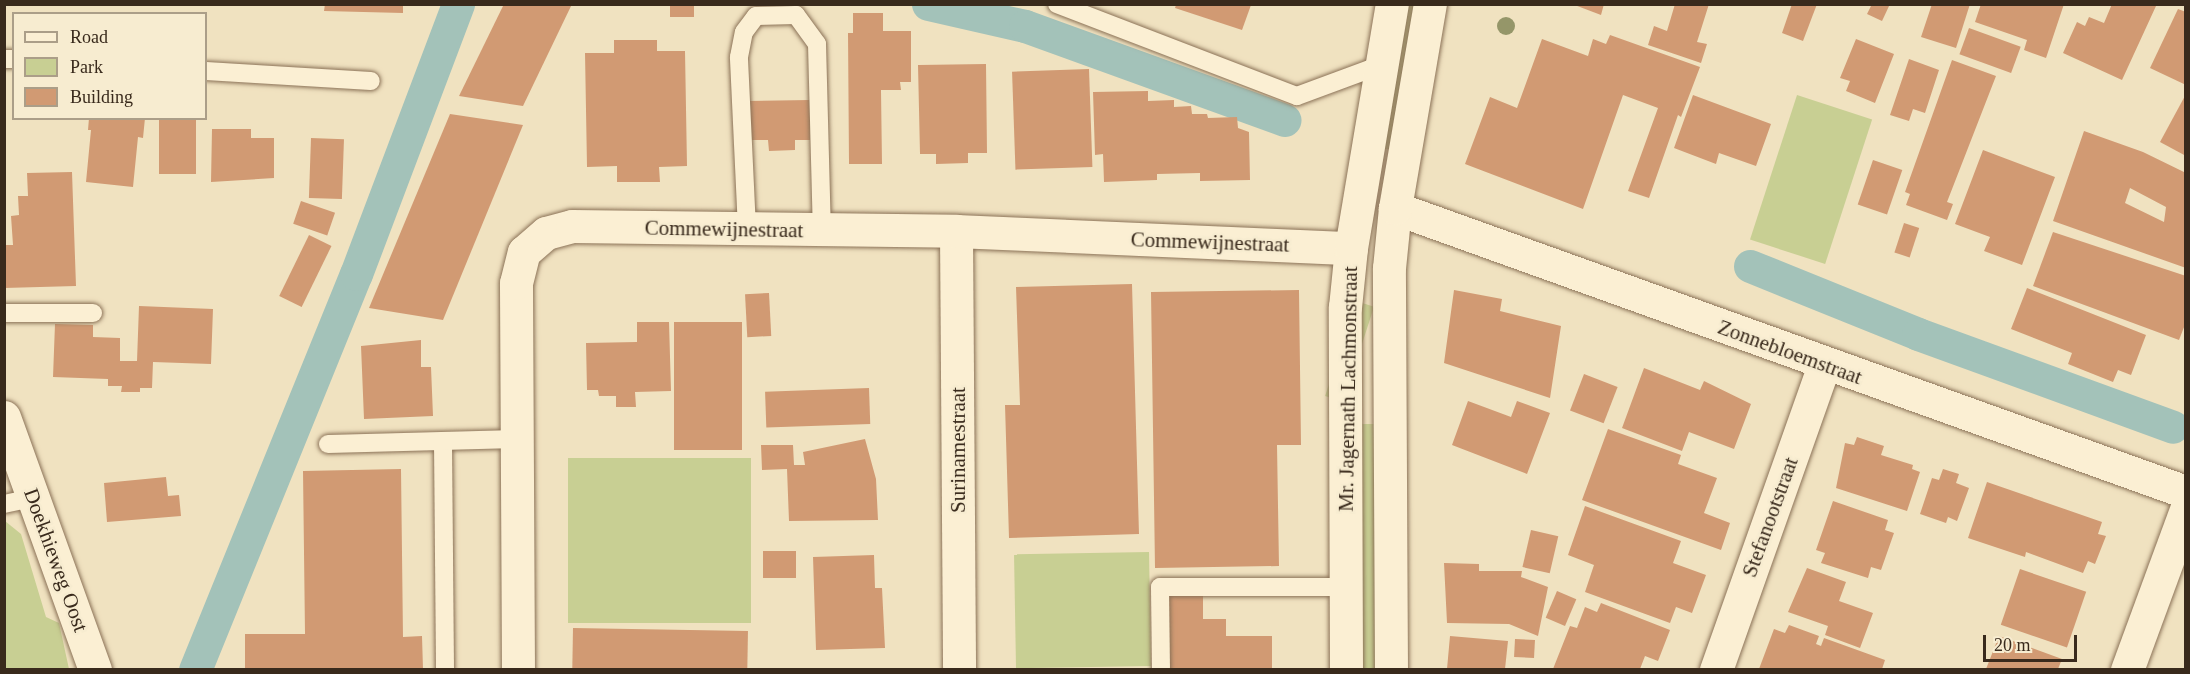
<!DOCTYPE html>
<style>
body{margin:0}
#map{position:relative;width:2190px;height:674px;overflow:hidden;background:#f0e2c0;font-family:"Times New Roman",serif}
div>[style]{position:absolute}
.green>*{inset:0;background:#c8cf93;transform-origin:0 0}
.canal>*{height:33px;margin:-16.5px;padding:0 16.5px;transform-origin:16.5px;border-radius:16.5px;background:#a3c2b9}
.building>*{inset:0;background:#d19a73;transform-origin:0 0}
.roads{filter:drop-shadow(0 0 2px #8b7257) drop-shadow(0 0 2px #8b7257)}
.lane>*{height:18px;margin:-9px;padding:0 9px;transform-origin:9px;border-radius:9px;background:#fbefd3}
.street>*{height:33px;margin:-16.5px;padding:0 16.5px;transform-origin:16.5px;border-radius:16.5px;background:#fbefd3}
.secondary>*{height:33px;margin:-16.5px;padding:0 16.5px;transform-origin:16.5px;border-radius:16.5px;background:#fbefd3}
.trees>*{width:18px;height:18px;margin:-9px;border-radius:50%;background:#959669}
span{translate:-50% -50%;white-space:nowrap;text-align:center;line-height:1.15;-webkit-text-stroke:5px #f7ecd0;paint-order:stroke}
.street-label{font-size:21px;color:#392a1c}
.frame{position:absolute;inset:0;border:6px solid #392a1c;pointer-events:none}
.legend{position:absolute;left:12px;top:12px;width:195px;height:108px;box-sizing:border-box;background:#f7ecd0;border:2px solid #ab9e88;margin:0;padding:8px 10px;list-style:none;font-size:18px;color:#392a1c}
.legend li{display:flex;align-items:center;gap:12px;height:30px}
.legend b{width:30px;border:2px solid #ab9e88}
.scale{position:absolute;left:1983px;top:635px;width:94px;height:27px;box-sizing:border-box;border:3px solid #392a1c;border-top:0;padding-left:8px;font-size:18px;line-height:21px;white-space:nowrap;color:#392a1c;-webkit-text-stroke:4px #f7ecd0;paint-order:stroke}
</style>
<div id="map">
<div class="green">
<div style="clip-path:polygon(1402px 5px,1417px 5px,1389px 149px,1383px 149px)"></div>
<div style="left:1797px;top:95px;width:79px;height:152px;rotate:18deg"></div>
<div style="left:1356px;top:301px;width:19px;height:100px;rotate:18deg"></div>
<div style="left:1357px;top:424px;width:19px;height:245px"></div>
<div style="left:568px;top:458px;width:183px;height:165px"></div>
<div style="clip-path:polygon(5px 521px,21px 534px,46px 617px,59px 623px,69px 669px,5px 669px)"></div>
<div style="left:1149px;top:552px;width:114px;height:135px;rotate:89deg"></div>
</div>
<div class="canal">
<div style="left:928px;top:4px;width:99px;rotate:12.8deg"></div>
<div style="left:1025px;top:26px;width:276px;rotate:19.9deg"></div>
<div style="left:1750px;top:266px;width:181px;rotate:22deg"></div>
<div style="left:1918px;top:334px;width:271px;rotate:20deg"></div>
<div style="left:195px;top:670px;width:427px;rotate:-67.9deg"></div>
<div style="left:356px;top:274px;width:289px;rotate:-69.3deg"></div>
</div>
<div class="building">
<div style="clip-path:polygon(325px 4px,403px 4px,403px 13px,324px 11px)"></div>
<div style="clip-path:polygon(504px 4px,572px 4px,523px 106px,459px 96px)"></div>
<div style="left:670px;top:4px;width:24px;height:13px"></div>
<div style="clip-path:polygon(1572px 4px,1604px 4px,1601px 15px)"></div>
<div style="clip-path:polygon(1675px 4px,1709px 4px,1697px 42px,1707px 44px,1701px 63px,1648px 45px,1654px 26px,1667px 31px)"></div>
<div style="clip-path:polygon(1792px 4px,1817px 4px,1803px 41px,1782px 33px)"></div>
<div style="clip-path:polygon(1872px 4px,1890px 4px,1882px 21px,1867px 14px)"></div>
<div style="clip-path:polygon(1932px 4px,1970px 4px,1956px 48px,1921px 37px)"></div>
<div style="clip-path:polygon(1981px 4px,2064px 4px,2046px 58px,2024px 50px,2027px 40px,1975px 22px)"></div>
<div style="clip-path:polygon(2112px 4px,2156px 6px,2122px 80px,2063px 53px,2077px 22px,2085px 26px,2089px 17px,2104px 23px)"></div>
<div style="clip-path:polygon(1176px 5px,1251px 5px,1242px 30px,1175px 8px)"></div>
<div style="clip-path:polygon(2178px 9px,2186px 12px,2186px 85px,2150px 68px)"></div>
<div style="clip-path:polygon(853px 13px,883px 13px,883px 31px,911px 31px,911px 82px,900px 82px,901px 90px,881px 90px,882px 164px,849px 164px,848px 33px,853px 33px)"></div>
<div style="left:1969px;top:28px;width:55px;height:28px;rotate:20deg"></div>
<div style="clip-path:polygon(1610px 35px,1700px 67px,1681px 117px,1678px 115px,1649px 198px,1628px 191px,1658px 108px,1623px 95px,1583px 209px,1465px 164px,1490px 97px,1517px 108px,1542px 39px,1588px 56px,1593px 39px,1606px 44px)"></div>
<div style="clip-path:polygon(1856px 39px,1894px 54px,1875px 103px,1846px 91px,1850px 81px,1840px 78px)"></div>
<div style="clip-path:polygon(614px 40px,657px 40px,657px 51px,685px 51px,687px 166px,659px 167px,660px 182px,617px 182px,617px 166px,587px 167px,585px 53px,614px 53px)"></div>
<div style="clip-path:polygon(1909px 59px,1939px 70px,1925px 113px,1913px 109px,1909px 121px,1890px 115px)"></div>
<div style="clip-path:polygon(1952px 60px,1996px 76px,1947px 202px,1953px 204px,1947px 220px,1906px 205px,1910px 194px,1905px 192px)"></div>
<div style="clip-path:polygon(986px 64px,987px 153px,968px 153px,968px 163px,936px 164px,936px 154px,920px 154px,918px 65px)"></div>
<div style="left:1089px;top:69px;width:98px;height:77px;rotate:88deg"></div>
<div style="clip-path:polygon(1148px 91px,1148px 101px,1174px 100px,1174px 107px,1191px 106px,1192px 114px,1207px 114px,1208px 118px,1237px 117px,1238px 128px,1249px 132px,1250px 180px,1200px 181px,1200px 173px,1157px 174px,1157px 180px,1104px 182px,1103px 154px,1095px 155px,1093px 92px)"></div>
<div style="clip-path:polygon(2186px 94px,2186px 156px,2160px 142px)"></div>
<div style="clip-path:polygon(1693px 95px,1771px 124px,1756px 166px,1719px 153px,1716px 164px,1674px 148px)"></div>
<div style="clip-path:polygon(810px 100px,810px 140px,795px 140px,795px 150px,769px 151px,768px 140px,748px 140px,748px 101px)"></div>
<div style="clip-path:polygon(450px 114px,523px 125px,443px 320px,369px 308px)"></div>
<div style="clip-path:polygon(89px 118px,145px 118px,143px 138px,138px 137px,133px 187px,86px 182px,91px 130px,88px 130px)"></div>
<div style="left:159px;top:118px;width:37px;height:56px"></div>
<div style="clip-path:polygon(212px 129px,251px 129px,251px 138px,274px 138px,274px 178px,211px 182px)"></div>
<div style="clip-path:polygon(evenodd,2084px 131px,2143px 152px,2186px 173px,2186px 268px,2053px 221px,2084px 131px,2130px 188px,2166px 207px,2164px 222px,2125px 203px,2130px 188px)"></div>
<div style="left:311px;top:138px;width:33px;height:60px;rotate:2deg"></div>
<div style="clip-path:polygon(1983px 150px,2055px 177px,2022px 265px,1984px 251px,1990px 237px,1955px 224px)"></div>
<div style="left:1873px;top:160px;width:31px;height:47px;rotate:19deg"></div>
<div style="clip-path:polygon(72px 172px,76px 286px,4px 288px,4px 245px,13px 245px,11px 216px,19px 215px,18px 196px,28px 196px,27px 173px)"></div>
<div style="left:301px;top:201px;width:36px;height:24px;rotate:19deg"></div>
<div style="left:1904px;top:223px;width:16px;height:31px;rotate:18deg"></div>
<div style="clip-path:polygon(2053px 232px,2186px 276px,2186px 322px,2179px 340px,2033px 286px)"></div>
<div style="left:309px;top:235px;width:25px;height:68px;rotate:26deg"></div>
<div style="clip-path:polygon(1132px 284px,1139px 534px,1009px 538px,1005px 405px,1020px 405px,1016px 287px)"></div>
<div style="clip-path:polygon(2027px 288px,2146px 335px,2131px 375px,2118px 370px,2113px 382px,2068px 364px,2072px 353px,2011px 329px)"></div>
<div style="clip-path:polygon(1299px 290px,1301px 445px,1277px 445px,1279px 566px,1155px 568px,1151px 292px)"></div>
<div style="clip-path:polygon(1454px 290px,1502px 299px,1500px 311px,1561px 326px,1550px 398px,1444px 363px)"></div>
<div style="left:769px;top:293px;width:43px;height:24px;rotate:87deg"></div>
<div style="clip-path:polygon(139px 306px,213px 309px,211px 364px,153px 362px,152px 388px,140px 388px,140px 392px,121px 392px,122px 386px,108px 386px,108px 379px,53px 377px,55px 324px,93px 325px,93px 337px,120px 338px,120px 361px,137px 361px)"></div>
<div style="clip-path:polygon(637px 322px,669px 322px,671px 391px,635px 392px,636px 407px,616px 407px,616px 396px,599px 396px,598px 390px,587px 390px,586px 343px,637px 342px)"></div>
<div style="left:674px;top:322px;width:68px;height:128px"></div>
<div style="clip-path:polygon(421px 340px,421px 367px,431px 367px,433px 416px,364px 419px,361px 346px)"></div>
<div style="clip-path:polygon(1644px 368px,1700px 390px,1704px 381px,1751px 404px,1734px 449px,1689px 432px,1682px 451px,1622px 428px)"></div>
<div style="left:1584px;top:374px;width:36px;height:39px;rotate:21deg"></div>
<div style="left:869px;top:388px;width:36px;height:104px;rotate:88deg"></div>
<div style="clip-path:polygon(1468px 401px,1511px 417px,1517px 401px,1550px 413px,1527px 474px,1452px 445px)"></div>
<div style="clip-path:polygon(1608px 429px,1681px 455px,1678px 464px,1717px 478px,1704px 513px,1730px 523px,1721px 550px,1582px 500px)"></div>
<div style="clip-path:polygon(1857px 437px,1884px 446px,1881px 455px,1913px 465px,1912px 469px,1920px 472px,1907px 511px,1836px 488px,1845px 443px,1854px 445px)"></div>
<div style="clip-path:polygon(865px 439px,876px 479px,878px 520px,789px 521px,787px 469px,762px 470px,761px 445px,793px 445px,794px 465px,805px 465px,803px 452px)"></div>
<div style="clip-path:polygon(401px 469px,403px 637px,422px 636px,423px 669px,245px 669px,245px 634px,305px 634px,303px 471px)"></div>
<div style="clip-path:polygon(1943px 469px,1959px 474px,1956px 483px,1969px 488px,1957px 521px,1948px 517px,1946px 523px,1920px 514px,1932px 478px,1939px 480px)"></div>
<div style="clip-path:polygon(166px 477px,168px 496px,179px 495px,181px 516px,107px 522px,104px 483px)"></div>
<div style="clip-path:polygon(1987px 482px,2102px 522px,2098px 534px,2106px 536px,2095px 564px,2088px 561px,2083px 573px,2026px 552px,2025px 557px,1968px 538px)"></div>
<div style="clip-path:polygon(1833px 501px,1888px 520px,1885px 530px,1894px 533px,1881px 570px,1871px 567px,1868px 578px,1821px 563px,1825px 553px,1816px 550px)"></div>
<div style="clip-path:polygon(1585px 506px,1681px 541px,1673px 563px,1706px 575px,1692px 613px,1676px 607px,1670px 623px,1585px 592px,1594px 565px,1568px 555px)"></div>
<div style="left:1531px;top:530px;width:28px;height:38px;rotate:13deg"></div>
<div style="left:763px;top:551px;width:33px;height:27px"></div>
<div style="clip-path:polygon(874px 555px,875px 588px,882px 588px,885px 648px,816px 650px,813px 557px)"></div>
<div style="clip-path:polygon(1444px 563px,1479px 564px,1479px 571px,1522px 571px,1521px 577px,1548px 587px,1538px 636px,1509px 624px,1447px 623px)"></div>
<div style="clip-path:polygon(1807px 568px,1846px 582px,1839px 601px,1873px 613px,1860px 648px,1825px 635px,1828px 626px,1788px 612px)"></div>
<div style="left:2020px;top:569px;width:70px;height:59px;rotate:19deg"></div>
<div style="left:1557px;top:591px;width:21px;height:29px;rotate:23deg"></div>
<div style="clip-path:polygon(1165px 594px,1203px 594px,1203px 619px,1226px 619px,1226px 636px,1272px 636px,1272px 669px,1164px 669px)"></div>
<div style="clip-path:polygon(1601px 603px,1670px 630px,1658px 661px,1645px 656px,1640px 669px,1553px 669px,1570px 626px,1577px 628px,1585px 607px,1597px 612px)"></div>
<div style="clip-path:polygon(1789px 625px,1819px 636px,1816px 644px,1821px 646px,1824px 638px,1885px 660px,1882px 669px,1759px 669px,1774px 629px,1785px 633px)"></div>
<div style="left:573px;top:628px;width:175px;height:41px;rotate:1deg"></div>
<div style="clip-path:polygon(1450px 636px,1508px 641px,1505px 669px,1447px 669px)"></div>
<div style="clip-path:polygon(1999px 636px,2062px 659px,2058px 669px,1986px 669px)"></div>
<div style="left:1515px;top:639px;width:20px;height:18px;rotate:3deg"></div>
</div>
<div class="roads">
<div class="lane">
<div style="left:1057px;top:4px;width:257px;rotate:21deg"></div>
<div style="left:1297px;top:96px;width:90px;rotate:-20.3deg"></div>
<div style="left:4px;top:59px;width:10px"></div>
<div style="left:206px;top:71px;width:165px;rotate:3.5deg"></div>
<div style="left:747px;top:229px;width:172px;rotate:-92.7deg"></div>
<div style="left:739px;top:57px;width:25px;rotate:-79deg"></div>
<div style="left:744px;top:32px;width:20px;rotate:-53deg"></div>
<div style="left:756px;top:16px;width:40px;rotate:-1.4deg"></div>
<div style="left:796px;top:15px;width:36px;rotate:54deg"></div>
<div style="left:817px;top:44px;width:186px;rotate:88.5deg"></div>
<div style="left:4px;top:313px;width:89px"></div>
<div style="left:443px;top:441px;width:229px;rotate:89.5deg"></div>
<div style="left:328px;top:444px;width:189px;rotate:-1.5deg"></div>
<div style="left:4px;top:504px;width:30px;rotate:-12deg"></div>
<div style="left:1161px;top:670px;width:83px;rotate:-90.7deg"></div>
<div style="left:1160px;top:587px;width:186px"></div>
</div>
<div class="street">
<div style="left:956px;top:231px;width:439px;rotate:89.6deg"></div>
<div style="left:4px;top:417px;width:269px;rotate:70.2deg"></div>
<div style="left:518px;top:670px;width:387px;rotate:-90.3deg"></div>
<div style="left:516px;top:283px;width:32px;rotate:-76deg"></div>
<div style="left:524px;top:252px;width:29px;rotate:-41deg"></div>
<div style="left:546px;top:233px;width:27px;rotate:-15deg"></div>
<div style="left:572px;top:226px;width:384px;rotate:0.7deg"></div>
<div style="left:956px;top:231px;width:395px;rotate:2.5deg"></div>
<div style="left:1716px;top:670px;width:324px;rotate:-70.5deg"></div>
<div style="left:2127px;top:670px;width:171px;rotate:-69.8deg"></div>
</div>
<div class="secondary">
<div style="left:1395px;top:208px;width:840px;rotate:19.75deg"></div>
<div style="left:1346px;top:670px;width:363px;rotate:-90.2deg"></div>
<div style="left:1345px;top:307px;width:59px;rotate:-84.2deg"></div>
<div style="left:1351px;top:248px;width:247px;rotate:-80.5deg"></div>
<div style="left:1391px;top:670px;width:402px;rotate:-90.3deg"></div>
<div style="left:1389px;top:268px;width:60px;rotate:-84.3deg"></div>
<div style="left:1395px;top:208px;width:207px;rotate:-80.3deg"></div>
</div>
</div>
<div class="trees">
<div style="left:1506px;top:26px"></div>
</div>
<div class="street-label">
<span style="left:724px;top:229px;rotate:1deg">Commewijnestraat</span>
<span style="left:1210px;top:242px;rotate:2deg">Commewijnestraat</span>
<span style="left:1790px;top:352px;rotate:20deg">Zonnebloemstraat</span>
<span style="left:1348px;top:389px;rotate:-89deg">Mr. Jagernath Lachmonstraat</span>
<span style="left:958px;top:450px;rotate:-90deg">Surinamestraat</span>
<span style="left:1770px;top:517px;rotate:-70deg">Stefanootstraat</span>
<span style="left:56px;top:560px;rotate:70deg">Doekhieweg Oost</span>
</div>
<div class="frame"></div>
<ul class="legend">
<li><b style="height:8px;background:#fbefd3"></b>Road</li>
<li><b style="height:16px;background:#c8cf93"></b>Park</li>
<li><b style="height:16px;background:#d19a73"></b>Building</li>
</ul>
<div class="scale">20 m</div>
</div>
